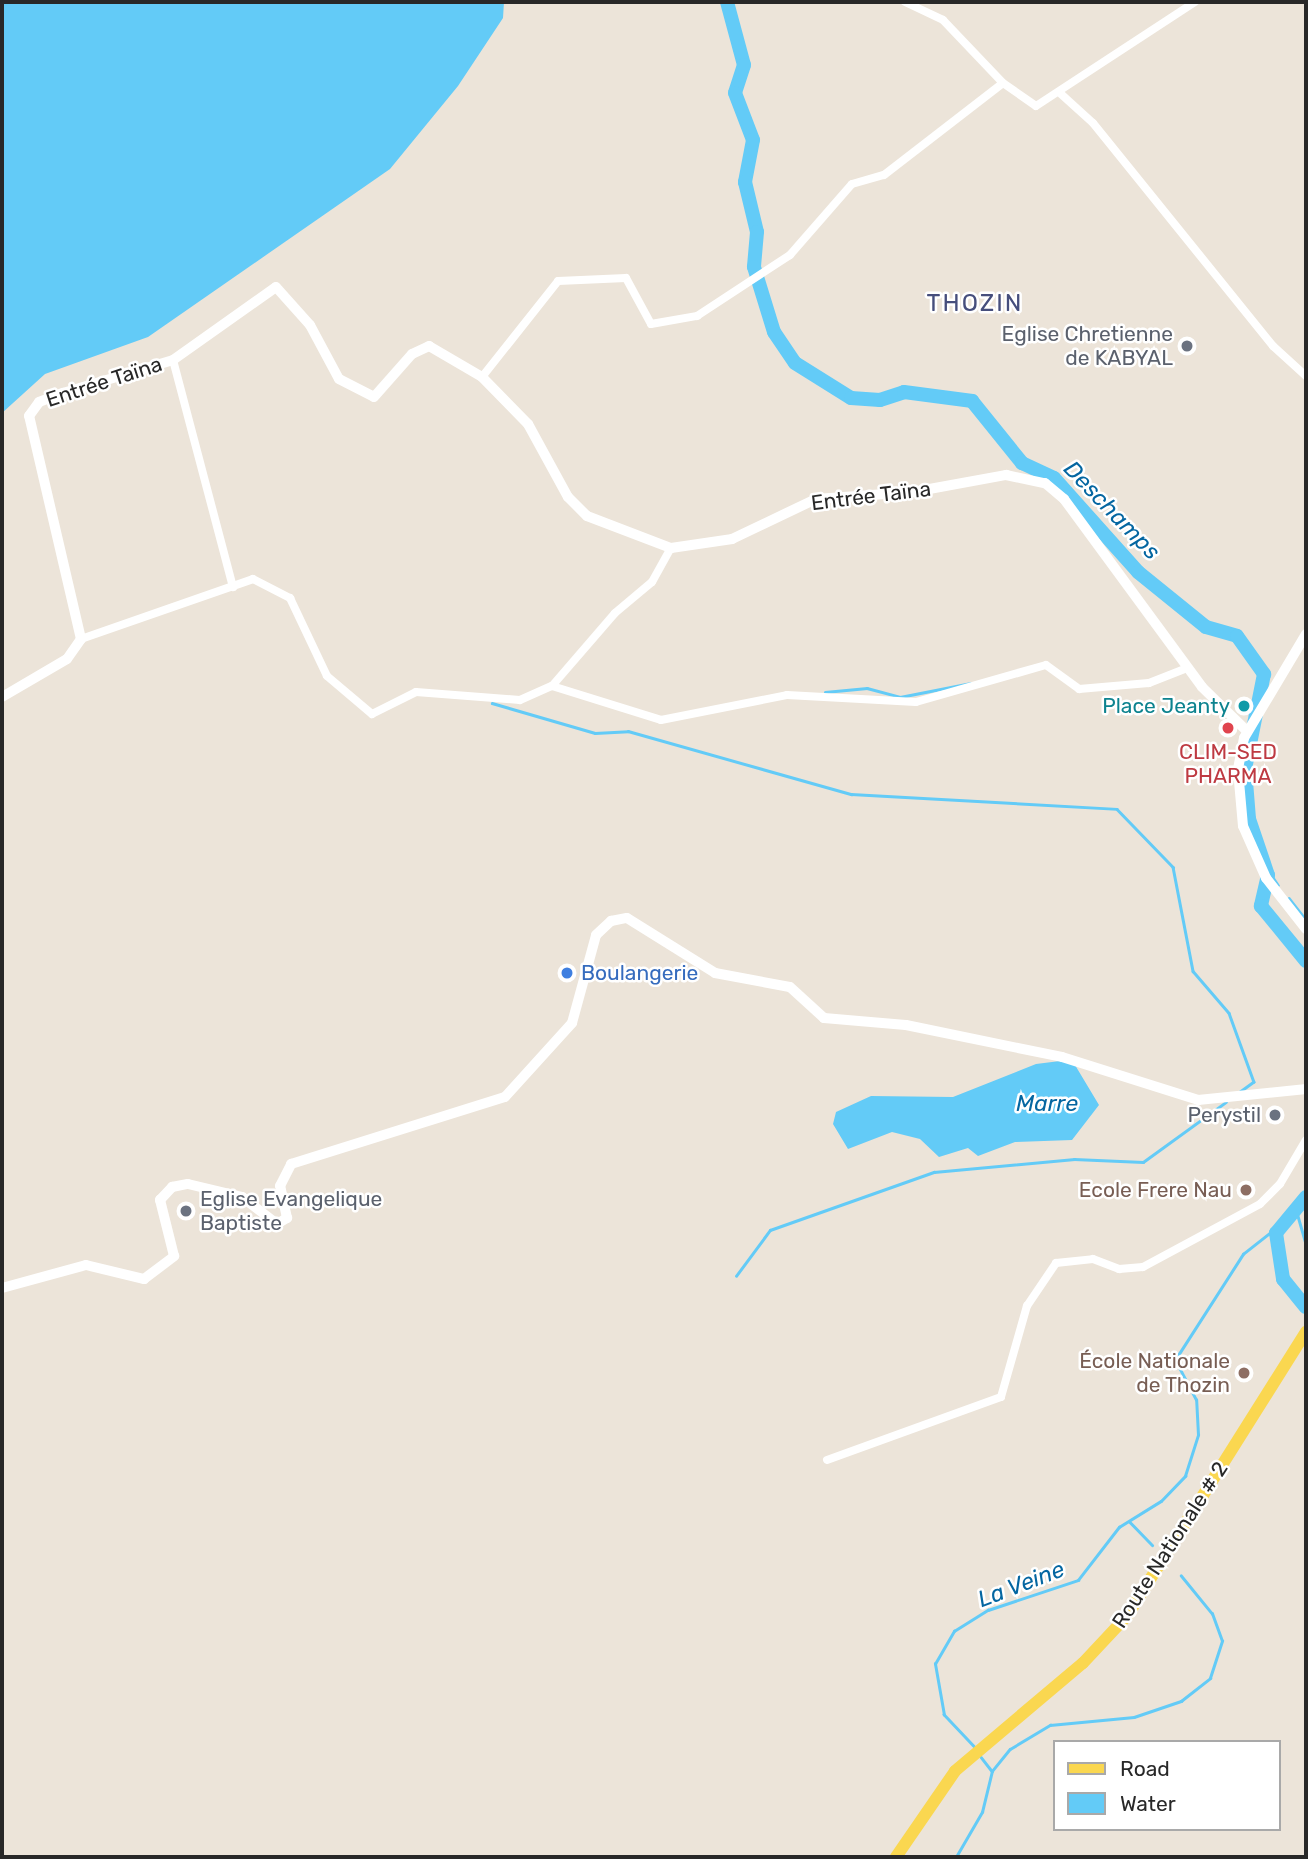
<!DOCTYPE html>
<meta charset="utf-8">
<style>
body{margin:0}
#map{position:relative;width:1308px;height:1859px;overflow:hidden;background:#ece4d9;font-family:Rubik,sans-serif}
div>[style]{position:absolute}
.water>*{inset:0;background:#63cbf7}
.stream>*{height:2.5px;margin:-1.25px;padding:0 1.25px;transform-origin:1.25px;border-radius:1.25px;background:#63cbf7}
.river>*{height:14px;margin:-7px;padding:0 7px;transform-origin:7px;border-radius:7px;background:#63cbf7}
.street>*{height:8px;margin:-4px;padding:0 4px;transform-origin:4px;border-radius:4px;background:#fff}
.secondary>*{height:10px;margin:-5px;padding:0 5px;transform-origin:5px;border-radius:5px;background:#fff}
.primary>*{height:12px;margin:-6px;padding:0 6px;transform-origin:6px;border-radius:6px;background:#fad750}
.dots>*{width:19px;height:19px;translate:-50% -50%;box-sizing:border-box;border:4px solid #fff;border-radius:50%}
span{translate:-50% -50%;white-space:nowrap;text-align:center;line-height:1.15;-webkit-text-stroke:5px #fff;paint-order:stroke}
.worship-label{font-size:21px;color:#5b616d}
.right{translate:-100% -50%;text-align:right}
.left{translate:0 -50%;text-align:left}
.street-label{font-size:21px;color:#282828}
.culture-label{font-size:21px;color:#0d838f}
.health-label{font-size:21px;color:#be3a42}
.shop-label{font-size:21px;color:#366cbe}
.education-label{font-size:21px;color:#785e54}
.water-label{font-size:23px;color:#0466a1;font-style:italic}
.quarter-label{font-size:24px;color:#464e7c;letter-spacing:2px}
.frame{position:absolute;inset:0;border:4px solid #282828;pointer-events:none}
.legend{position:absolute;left:1053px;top:1740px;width:228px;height:91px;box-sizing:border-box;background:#fff;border:2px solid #a9a9a9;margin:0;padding:9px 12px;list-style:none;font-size:21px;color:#282828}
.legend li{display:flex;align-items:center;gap:14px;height:35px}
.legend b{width:35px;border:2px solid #a9a9a9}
</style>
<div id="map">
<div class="water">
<div style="clip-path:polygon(2px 2px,504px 2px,503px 18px,458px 86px,390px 169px,148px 337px,45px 374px,2px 413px)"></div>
<div style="clip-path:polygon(1060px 1061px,1075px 1065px,1099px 1105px,1072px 1140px,1015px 1142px,978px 1156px,968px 1148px,939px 1157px,920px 1139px,892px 1132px,848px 1149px,833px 1124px,836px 1112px,871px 1096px,953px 1097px,1036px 1064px)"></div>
</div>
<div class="stream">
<div style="left:825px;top:692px;width:42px;rotate:-5.4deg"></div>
<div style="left:867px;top:688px;width:34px;rotate:15deg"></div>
<div style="left:900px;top:697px;width:72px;rotate:-11.2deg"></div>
<div style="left:492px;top:703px;width:107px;rotate:16.2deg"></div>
<div style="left:595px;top:733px;width:33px;rotate:-3deg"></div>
<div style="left:628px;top:731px;width:232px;rotate:15.8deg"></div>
<div style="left:851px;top:794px;width:266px;rotate:3.2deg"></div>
<div style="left:1117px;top:809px;width:81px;rotate:46deg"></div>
<div style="left:1173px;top:867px;width:106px;rotate:79.1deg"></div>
<div style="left:1193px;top:971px;width:55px;rotate:49.4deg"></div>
<div style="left:1229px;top:1013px;width:73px;rotate:70.1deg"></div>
<div style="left:1254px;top:1082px;width:17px;rotate:144deg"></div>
<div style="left:1268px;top:870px;width:18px;rotate:56deg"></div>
<div style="left:1289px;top:898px;width:28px;rotate:52deg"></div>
<div style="left:1296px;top:1209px;width:36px;rotate:74deg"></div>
<div style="left:736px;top:1276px;width:57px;rotate:-53.5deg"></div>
<div style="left:770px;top:1230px;width:174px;rotate:-19.5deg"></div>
<div style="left:934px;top:1172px;width:141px;rotate:-5.3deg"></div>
<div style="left:1074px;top:1159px;width:69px;rotate:2.5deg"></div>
<div style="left:1143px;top:1162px;width:102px;rotate:-35.9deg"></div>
<div style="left:1130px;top:1522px;width:32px;rotate:46deg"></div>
<div style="left:976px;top:1749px;width:47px;rotate:-133.3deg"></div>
<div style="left:944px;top:1715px;width:52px;rotate:-100deg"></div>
<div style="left:935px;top:1664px;width:38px;rotate:-60deg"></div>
<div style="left:954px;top:1631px;width:40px;rotate:-32deg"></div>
<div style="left:988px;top:1610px;width:95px;rotate:-18.4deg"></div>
<div style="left:1078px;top:1580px;width:67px;rotate:-52.3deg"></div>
<div style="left:1119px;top:1527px;width:49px;rotate:-31.8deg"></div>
<div style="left:1161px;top:1501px;width:35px;rotate:-46deg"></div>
<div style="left:1185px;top:1476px;width:43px;rotate:-72.4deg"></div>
<div style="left:1198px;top:1435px;width:35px;rotate:-93deg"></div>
<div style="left:1196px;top:1400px;width:45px;rotate:-117.7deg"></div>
<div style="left:1175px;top:1360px;width:126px;rotate:-57.3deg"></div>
<div style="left:1243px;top:1254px;width:55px;rotate:-38.3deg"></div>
<div style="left:981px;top:1757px;width:18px;rotate:52deg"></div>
<div style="left:956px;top:1857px;width:52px;rotate:-60deg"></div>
<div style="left:982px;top:1812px;width:42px;rotate:-76.3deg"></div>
<div style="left:992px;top:1771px;width:28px;rotate:-51deg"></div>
<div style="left:1010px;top:1749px;width:47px;rotate:-31deg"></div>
<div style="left:1050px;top:1725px;width:84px;rotate:-5.4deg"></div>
<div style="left:1134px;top:1717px;width:50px;rotate:-18.8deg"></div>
<div style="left:1181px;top:1701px;width:37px;rotate:-38deg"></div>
<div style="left:1210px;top:1678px;width:39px;rotate:-72deg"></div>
<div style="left:1222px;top:1641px;width:29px;rotate:-110deg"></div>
<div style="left:1212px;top:1614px;width:49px;rotate:-129.2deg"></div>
</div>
<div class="river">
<div style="left:727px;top:2px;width:65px;rotate:74.9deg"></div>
<div style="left:744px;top:65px;width:29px;rotate:108deg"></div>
<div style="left:735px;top:93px;width:50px;rotate:69deg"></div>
<div style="left:753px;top:140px;width:43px;rotate:100.8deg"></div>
<div style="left:745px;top:182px;width:51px;rotate:76.5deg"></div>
<div style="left:757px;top:232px;width:35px;rotate:95deg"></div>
<div style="left:754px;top:267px;width:68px;rotate:72.9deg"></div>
<div style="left:774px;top:332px;width:37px;rotate:56deg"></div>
<div style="left:795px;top:363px;width:66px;rotate:32deg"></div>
<div style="left:851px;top:398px;width:29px;rotate:4deg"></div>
<div style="left:880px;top:400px;width:25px;rotate:-18deg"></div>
<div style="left:904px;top:392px;width:69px;rotate:7.5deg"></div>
<div style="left:972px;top:401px;width:80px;rotate:51.1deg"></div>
<div style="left:1022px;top:463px;width:35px;rotate:25deg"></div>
<div style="left:1054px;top:478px;width:126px;rotate:48.2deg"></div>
<div style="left:1138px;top:572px;width:87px;rotate:39deg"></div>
<div style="left:1206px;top:627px;width:32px;rotate:16deg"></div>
<div style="left:1237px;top:636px;width:47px;rotate:54.6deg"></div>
<div style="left:1264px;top:674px;width:97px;rotate:101.3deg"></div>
<div style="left:1245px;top:769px;width:50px;rotate:85.4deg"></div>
<div style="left:1249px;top:819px;width:59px;rotate:71.3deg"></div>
<div style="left:1268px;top:875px;width:32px;rotate:103deg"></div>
<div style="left:1261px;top:906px;width:71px;rotate:50.7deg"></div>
<div style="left:1306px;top:1197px;width:47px;rotate:129.8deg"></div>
<div style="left:1276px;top:1233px;width:47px;rotate:81.3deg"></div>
<div style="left:1283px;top:1279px;width:36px;rotate:51deg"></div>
</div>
<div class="street">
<div style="left:905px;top:2px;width:42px;rotate:25.3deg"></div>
<div style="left:943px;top:20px;width:87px;rotate:46.4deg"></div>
<div style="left:1003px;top:83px;width:40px;rotate:34.9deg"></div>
<div style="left:1036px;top:106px;width:190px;rotate:-33.2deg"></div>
<div style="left:1061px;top:94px;width:43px;rotate:42.2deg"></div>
<div style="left:1093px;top:123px;width:287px;rotate:51.1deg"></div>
<div style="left:1273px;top:346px;width:45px;rotate:42.3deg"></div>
<div style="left:173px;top:360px;width:235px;rotate:75.2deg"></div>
<div style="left:482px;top:377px;width:122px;rotate:-51.6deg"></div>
<div style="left:558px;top:281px;width:68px;rotate:-2.5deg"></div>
<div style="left:626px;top:278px;width:52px;rotate:61.5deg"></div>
<div style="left:651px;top:324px;width:47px;rotate:-9.9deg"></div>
<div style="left:697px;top:316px;width:111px;rotate:-33.3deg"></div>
<div style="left:790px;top:255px;width:94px;rotate:-48.9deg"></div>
<div style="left:852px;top:184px;width:33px;rotate:-16deg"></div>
<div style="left:884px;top:175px;width:150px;rotate:-37.7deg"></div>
<div style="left:81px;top:639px;width:182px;rotate:-19.2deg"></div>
<div style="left:253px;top:579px;width:42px;rotate:27.2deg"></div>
<div style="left:290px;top:598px;width:86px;rotate:64.6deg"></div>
<div style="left:327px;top:676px;width:59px;rotate:40.2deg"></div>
<div style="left:372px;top:714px;width:49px;rotate:-26.6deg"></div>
<div style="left:416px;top:692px;width:104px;rotate:4.4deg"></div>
<div style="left:520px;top:700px;width:35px;rotate:-24deg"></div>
<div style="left:552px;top:686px;width:96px;rotate:-49.2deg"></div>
<div style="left:615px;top:613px;width:48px;rotate:-40deg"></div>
<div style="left:652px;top:582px;width:39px;rotate:-61deg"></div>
<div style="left:552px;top:686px;width:114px;rotate:17.3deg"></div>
<div style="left:661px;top:720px;width:128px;rotate:-11.2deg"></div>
<div style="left:787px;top:695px;width:129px;rotate:3.1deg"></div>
<div style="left:916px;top:702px;width:135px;rotate:-15.9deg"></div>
<div style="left:1046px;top:665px;width:41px;rotate:36deg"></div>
<div style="left:1079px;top:689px;width:70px;rotate:-4.9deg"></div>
<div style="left:1149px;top:683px;width:41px;rotate:-21.5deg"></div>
<div style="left:827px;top:1460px;width:185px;rotate:-19.9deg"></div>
<div style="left:1001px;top:1397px;width:95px;rotate:-74.1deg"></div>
<div style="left:1027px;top:1306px;width:52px;rotate:-56deg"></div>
<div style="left:1056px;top:1263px;width:37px;rotate:-6deg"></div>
<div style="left:1093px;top:1259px;width:28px;rotate:21deg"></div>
<div style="left:1119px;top:1269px;width:24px;rotate:-5deg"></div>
<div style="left:1143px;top:1267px;width:133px;rotate:-28.3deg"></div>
<div style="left:1260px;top:1204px;width:28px;rotate:-45deg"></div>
<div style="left:1280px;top:1184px;width:51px;rotate:-59.4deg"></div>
</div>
<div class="secondary">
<div style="left:1306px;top:634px;width:121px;rotate:120.8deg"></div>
<div style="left:1244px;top:738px;width:33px;rotate:101deg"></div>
<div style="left:1238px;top:770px;width:56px;rotate:84.9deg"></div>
<div style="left:1243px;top:826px;width:57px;rotate:66.1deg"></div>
<div style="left:1266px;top:878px;width:65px;rotate:51.9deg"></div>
<div style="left:2px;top:697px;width:75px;rotate:-30.3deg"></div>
<div style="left:67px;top:659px;width:24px;rotate:-55deg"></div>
<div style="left:81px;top:639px;width:229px;rotate:-103.1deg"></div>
<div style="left:29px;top:416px;width:17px;rotate:-54deg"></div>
<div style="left:39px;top:402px;width:26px;rotate:-21deg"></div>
<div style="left:63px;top:393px;width:115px;rotate:-16.7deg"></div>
<div style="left:173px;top:360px;width:126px;rotate:-35.3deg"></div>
<div style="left:276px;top:287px;width:51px;rotate:48.2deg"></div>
<div style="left:310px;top:325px;width:61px;rotate:61.8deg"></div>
<div style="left:339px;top:379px;width:39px;rotate:27deg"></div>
<div style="left:374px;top:397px;width:57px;rotate:-48.5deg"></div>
<div style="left:412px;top:354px;width:19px;rotate:-25deg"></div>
<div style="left:429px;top:346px;width:61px;rotate:30.3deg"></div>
<div style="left:482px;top:377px;width:66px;rotate:45.6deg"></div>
<div style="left:528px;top:424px;width:83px;rotate:61.3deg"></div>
<div style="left:568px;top:497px;width:27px;rotate:45deg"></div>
<div style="left:587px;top:516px;width:90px;rotate:20.9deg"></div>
<div style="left:671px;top:548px;width:62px;rotate:-8.4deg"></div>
<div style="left:732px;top:539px;width:93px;rotate:-25.5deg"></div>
<div style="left:816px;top:499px;width:97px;rotate:-4.1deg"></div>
<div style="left:913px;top:492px;width:95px;rotate:-10.4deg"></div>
<div style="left:1006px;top:475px;width:40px;rotate:12deg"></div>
<div style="left:1045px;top:483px;width:25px;rotate:40deg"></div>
<div style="left:1064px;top:499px;width:233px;rotate:53.7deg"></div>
<div style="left:1202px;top:687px;width:63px;rotate:44.4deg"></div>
<div style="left:2px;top:1288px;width:87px;rotate:-15.3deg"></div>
<div style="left:86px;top:1265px;width:60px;rotate:13.6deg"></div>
<div style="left:144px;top:1279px;width:38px;rotate:-37deg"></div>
<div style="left:174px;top:1256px;width:58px;rotate:-104deg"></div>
<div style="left:160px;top:1200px;width:18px;rotate:-47deg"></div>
<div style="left:172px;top:1187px;width:16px;rotate:-11deg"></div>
<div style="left:188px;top:1184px;width:56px;rotate:13.5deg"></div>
<div style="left:242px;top:1197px;width:44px;rotate:37.6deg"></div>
<div style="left:277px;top:1224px;width:12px;rotate:-31deg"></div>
<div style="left:287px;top:1218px;width:33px;rotate:-102deg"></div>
<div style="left:280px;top:1186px;width:25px;rotate:-63deg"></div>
<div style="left:291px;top:1164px;width:224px;rotate:-17.4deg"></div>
<div style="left:505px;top:1097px;width:100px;rotate:-47.8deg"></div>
<div style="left:572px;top:1023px;width:91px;rotate:-74.7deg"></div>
<div style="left:596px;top:935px;width:21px;rotate:-43deg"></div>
<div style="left:611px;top:921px;width:16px;rotate:-11deg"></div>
<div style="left:627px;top:918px;width:104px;rotate:32deg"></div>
<div style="left:715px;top:973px;width:76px;rotate:10.6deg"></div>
<div style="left:790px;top:987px;width:46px;rotate:42.4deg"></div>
<div style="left:824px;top:1018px;width:82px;rotate:4.9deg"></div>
<div style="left:906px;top:1025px;width:159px;rotate:11.6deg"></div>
<div style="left:1062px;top:1057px;width:143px;rotate:17.5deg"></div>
<div style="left:1198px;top:1100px;width:109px;rotate:-5.8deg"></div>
</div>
<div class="primary">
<div style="left:896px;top:1857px;width:104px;rotate:-55.5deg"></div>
<div style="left:955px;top:1771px;width:167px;rotate:-40.2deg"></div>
<div style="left:1083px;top:1663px;width:64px;rotate:-46.9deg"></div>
<div style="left:1127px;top:1616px;width:336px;rotate:-57.8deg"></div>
</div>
<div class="dots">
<div style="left:1187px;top:346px;background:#6b7280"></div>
<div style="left:1244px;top:706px;background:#0f9aa8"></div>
<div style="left:1228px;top:728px;background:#e0444e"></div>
<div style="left:567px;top:973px;background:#3f7fe0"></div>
<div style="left:1275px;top:1115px;background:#6b7280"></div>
<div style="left:1246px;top:1190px;background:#8d6e63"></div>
<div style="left:186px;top:1211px;background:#6b7280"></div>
<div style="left:1244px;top:1373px;background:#8d6e63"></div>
</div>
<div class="worship-label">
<span class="right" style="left:1173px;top:346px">Eglise Chretienne<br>de KABYAL</span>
<span class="right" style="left:1261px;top:1115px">Perystil</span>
<span class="left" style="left:200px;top:1211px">Eglise Evangelique<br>Baptiste</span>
</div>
<div class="street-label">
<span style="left:104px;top:382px;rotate:-18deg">Entrée Taïna</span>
<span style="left:871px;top:496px;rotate:-7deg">Entrée Taïna</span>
<span style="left:1170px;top:1545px;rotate:-57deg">Route Nationale # 2</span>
</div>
<div class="culture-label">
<span class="right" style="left:1230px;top:706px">Place Jeanty</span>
</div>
<div class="health-label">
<span style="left:1228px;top:764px">CLIM-SED<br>PHARMA</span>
</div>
<div class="shop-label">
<span class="left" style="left:581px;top:973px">Boulangerie</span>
</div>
<div class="education-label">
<span class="right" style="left:1232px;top:1190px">Ecole Frere Nau</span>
<span class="right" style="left:1230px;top:1373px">École Nationale<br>de Thozin</span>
</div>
<div class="water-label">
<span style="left:1112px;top:510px;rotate:46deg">Deschamps</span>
<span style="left:1047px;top:1103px">Marre</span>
<span style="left:1021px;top:1584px;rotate:-21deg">La Veine</span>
</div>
<div class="quarter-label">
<span style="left:975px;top:304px">THOZIN</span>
</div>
<div class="frame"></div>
<ul class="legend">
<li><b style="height:9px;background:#fad750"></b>Road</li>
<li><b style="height:19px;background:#63cbf7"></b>Water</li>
</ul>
</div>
